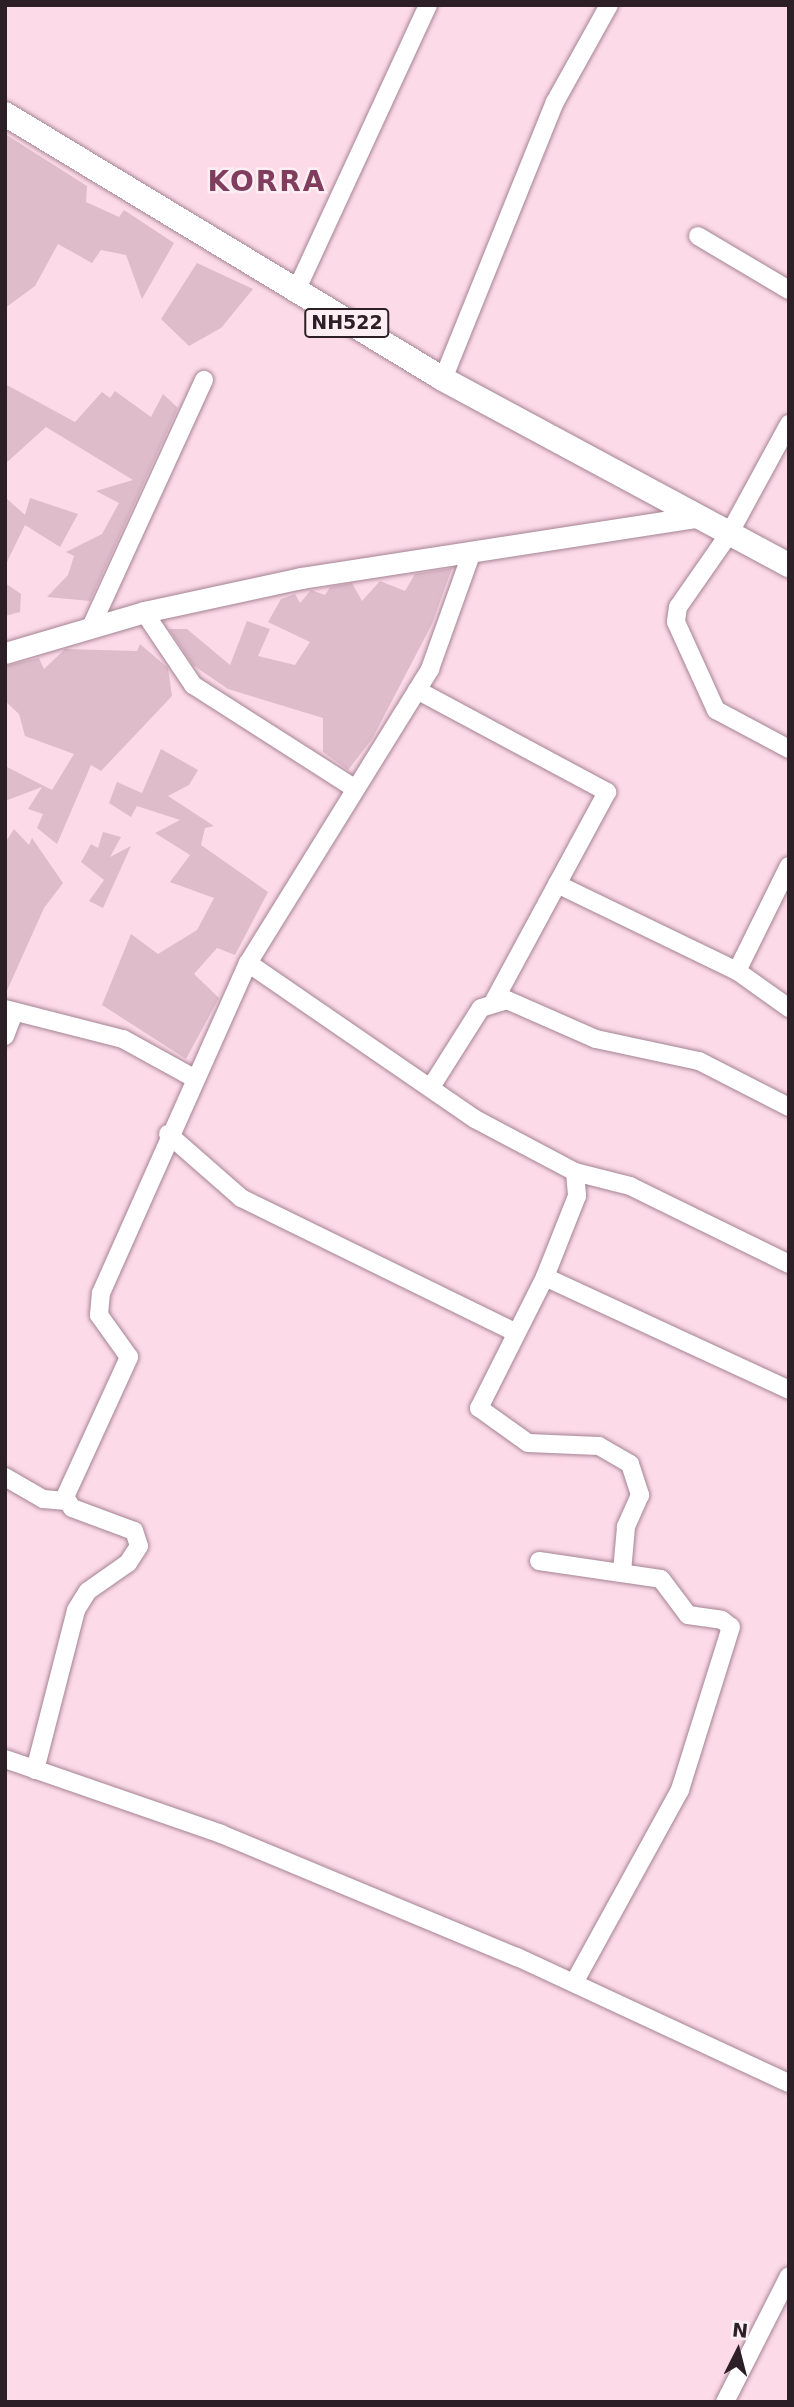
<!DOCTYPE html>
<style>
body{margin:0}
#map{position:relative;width:794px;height:2407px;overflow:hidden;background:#fddae8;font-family:"DejaVu Sans",sans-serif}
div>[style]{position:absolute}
.building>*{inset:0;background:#debcca}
.roads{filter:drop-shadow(0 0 2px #a48492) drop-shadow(0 0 2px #a48492)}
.minor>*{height:18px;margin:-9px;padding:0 9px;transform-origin:9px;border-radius:9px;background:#fff}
.major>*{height:21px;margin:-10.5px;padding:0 10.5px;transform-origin:10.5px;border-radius:10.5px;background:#fff}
.highway>*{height:24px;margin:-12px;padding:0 12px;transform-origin:12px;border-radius:12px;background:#fff}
span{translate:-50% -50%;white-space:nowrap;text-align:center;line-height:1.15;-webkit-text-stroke:5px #fceef3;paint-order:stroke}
.shield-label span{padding:2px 5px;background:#fceef3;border:2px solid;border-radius:5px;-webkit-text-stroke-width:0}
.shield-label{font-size:19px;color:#2c1f25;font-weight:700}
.district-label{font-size:28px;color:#803d5e;font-weight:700;letter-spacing:2px}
.frame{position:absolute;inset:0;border:7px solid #2c1f25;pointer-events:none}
.north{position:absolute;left:703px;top:2316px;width:70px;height:70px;-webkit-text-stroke:5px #fceef3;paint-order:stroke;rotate:6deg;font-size:19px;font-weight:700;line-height:28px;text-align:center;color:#2c1f25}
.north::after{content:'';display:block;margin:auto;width:24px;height:32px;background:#2c1f25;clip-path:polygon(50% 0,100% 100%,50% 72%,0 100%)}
</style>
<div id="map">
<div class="building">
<div style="clip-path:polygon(5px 134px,87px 186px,86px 202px,119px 217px,124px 210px,174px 243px,142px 299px,126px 255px,101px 250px,92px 263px,58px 244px,35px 286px,5px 308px)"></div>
<div style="clip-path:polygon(197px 263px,253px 289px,221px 328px,189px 346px,161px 319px)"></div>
<div style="clip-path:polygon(5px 384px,75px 422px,102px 392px,110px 398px,115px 391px,151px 417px,163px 394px,178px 408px,90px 601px,47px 597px,68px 575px,74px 556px,66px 552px,102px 534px,119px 503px,96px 491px,133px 480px,46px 427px,5px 464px)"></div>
<div style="clip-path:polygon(5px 497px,25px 515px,30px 498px,78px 514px,60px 547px,25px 525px,5px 566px)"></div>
<div style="clip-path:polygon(452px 568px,432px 624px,372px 739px,348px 770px,323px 752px,323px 718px,228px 689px,193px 665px,169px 629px,187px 629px,230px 665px,247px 621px,270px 629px,258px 656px,295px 665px,310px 642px,268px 622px,281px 599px,295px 594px,300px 603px,311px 590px,325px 595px,330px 587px,352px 583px,362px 601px,380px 581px,405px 591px,415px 574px)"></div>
<div style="clip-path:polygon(5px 583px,21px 594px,20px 612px,5px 616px)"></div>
<div style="clip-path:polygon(140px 644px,168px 668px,172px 696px,101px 771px,91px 765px,57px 844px,37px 828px,43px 814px,28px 809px,42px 787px,5px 801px,5px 766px,52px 790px,74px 754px,25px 736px,19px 714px,5px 701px,5px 666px,39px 658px,44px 669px,65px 649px,137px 651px)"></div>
<div style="clip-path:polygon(161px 749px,198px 770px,189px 785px,168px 796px,214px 826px,205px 828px,201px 845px,268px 892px,235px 955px,217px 948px,194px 974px,219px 998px,186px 1059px,102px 1005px,131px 934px,158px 954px,197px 930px,214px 898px,170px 882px,190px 855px,155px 833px,180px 820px,137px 806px,131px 817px,109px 803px,117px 782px,142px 793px)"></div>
<div style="clip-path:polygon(14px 829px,29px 845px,32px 838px,63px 883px,44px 908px,5px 995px,5px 843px)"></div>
<div style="clip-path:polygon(103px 832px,121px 837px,110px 857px,131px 846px,103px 908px,89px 901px,104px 880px,81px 862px,91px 844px,98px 848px)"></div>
</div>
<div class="roads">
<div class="minor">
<div style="left:698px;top:236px;width:106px;rotate:30.7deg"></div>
<div style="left:295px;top:293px;width:317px;rotate:-65.2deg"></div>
<div style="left:443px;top:379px;width:299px;rotate:-68deg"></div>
<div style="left:555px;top:102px;width:111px;rotate:-60.9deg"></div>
<div style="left:789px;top:424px;width:125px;rotate:118.6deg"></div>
<div style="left:729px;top:534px;width:89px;rotate:124.9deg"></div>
<div style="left:678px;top:607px;width:15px;rotate:98deg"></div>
<div style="left:676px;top:622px;width:97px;rotate:65.6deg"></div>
<div style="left:716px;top:710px;width:83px;rotate:28.1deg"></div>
<div style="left:144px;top:612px;width:88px;rotate:56.1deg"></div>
<div style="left:193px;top:685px;width:191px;rotate:32.6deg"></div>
<div style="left:90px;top:629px;width:274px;rotate:-65.4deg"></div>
<div style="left:417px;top:690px;width:216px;rotate:28.2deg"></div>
<div style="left:607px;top:792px;width:238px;rotate:118.4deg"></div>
<div style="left:557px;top:884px;width:200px;rotate:25.8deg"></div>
<div style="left:737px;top:971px;width:64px;rotate:35.4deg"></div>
<div style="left:248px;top:963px;width:275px;rotate:34.5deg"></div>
<div style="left:475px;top:1119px;width:113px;rotate:27.9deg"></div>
<div style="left:575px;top:1172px;width:24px;rotate:85deg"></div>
<div style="left:577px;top:1196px;width:87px;rotate:111.6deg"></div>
<div style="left:545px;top:1277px;width:147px;rotate:116.7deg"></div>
<div style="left:479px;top:1408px;width:60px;rotate:35.5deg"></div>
<div style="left:528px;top:1443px;width:71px;rotate:2.4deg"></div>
<div style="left:599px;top:1446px;width:36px;rotate:30deg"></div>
<div style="left:630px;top:1464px;width:33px;rotate:72deg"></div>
<div style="left:640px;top:1495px;width:35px;rotate:114deg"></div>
<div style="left:626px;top:1527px;width:45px;rotate:95.1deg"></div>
<div style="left:737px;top:971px;width:117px;rotate:-63.7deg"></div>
<div style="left:5px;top:1009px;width:122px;rotate:14.3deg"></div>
<div style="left:123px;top:1039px;width:81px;rotate:28.8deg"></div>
<div style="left:5px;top:1036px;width:26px;rotate:-69deg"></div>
<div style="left:431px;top:1087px;width:93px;rotate:-57.7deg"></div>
<div style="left:481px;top:1008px;width:27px;rotate:-17deg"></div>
<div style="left:507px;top:1000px;width:97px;rotate:23.7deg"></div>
<div style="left:596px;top:1039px;width:105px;rotate:12.1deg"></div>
<div style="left:699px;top:1061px;width:101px;rotate:27.1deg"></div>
<div style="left:168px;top:1134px;width:97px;rotate:41.2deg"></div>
<div style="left:241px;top:1198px;width:304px;rotate:26.1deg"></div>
<div style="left:575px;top:1172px;width:57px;rotate:14.3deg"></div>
<div style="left:630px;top:1186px;width:177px;rotate:26.1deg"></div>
<div style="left:545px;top:1277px;width:269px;rotate:24.8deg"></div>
<div style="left:5px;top:1477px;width:44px;rotate:30.1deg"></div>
<div style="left:43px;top:1499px;width:23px;rotate:5deg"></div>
<div style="left:539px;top:1561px;width:123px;rotate:8.4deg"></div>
<div style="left:661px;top:1579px;width:45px;rotate:53.1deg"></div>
<div style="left:688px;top:1615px;width:34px;rotate:8deg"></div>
<div style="left:722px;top:1620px;width:11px;rotate:38deg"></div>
<div style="left:731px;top:1627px;width:171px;rotate:107.4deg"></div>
<div style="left:680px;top:1790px;width:220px;rotate:118.8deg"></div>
<div style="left:5px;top:1759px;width:229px;rotate:19.1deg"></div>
<div style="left:221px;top:1834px;width:321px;rotate:22.6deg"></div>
<div style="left:517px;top:1957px;width:300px;rotate:24.9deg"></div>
<div style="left:35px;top:1770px;width:165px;rotate:-75.6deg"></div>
<div style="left:76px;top:1610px;width:22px;rotate:-58deg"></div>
<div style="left:88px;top:1591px;width:49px;rotate:-35deg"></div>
<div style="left:128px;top:1563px;width:20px;rotate:-57deg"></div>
<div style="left:139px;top:1546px;width:16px;rotate:-108deg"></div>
<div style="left:134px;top:1531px;width:66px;rotate:-159.6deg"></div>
<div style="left:72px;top:1508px;width:13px;rotate:-122deg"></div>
<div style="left:65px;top:1497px;width:154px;rotate:-65.4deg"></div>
<div style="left:129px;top:1357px;width:52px;rotate:-125.5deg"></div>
<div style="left:99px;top:1315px;width:22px;rotate:-85deg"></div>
<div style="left:101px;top:1293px;width:361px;rotate:-66deg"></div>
<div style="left:248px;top:963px;width:346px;rotate:-58.2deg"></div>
<div style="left:430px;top:669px;width:124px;rotate:-70.3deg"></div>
<div style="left:725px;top:2402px;width:141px;rotate:-63.1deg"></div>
</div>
<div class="major">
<div style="left:5px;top:653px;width:145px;rotate:-16.4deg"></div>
<div style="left:144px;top:612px;width:161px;rotate:-12.2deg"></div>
<div style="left:301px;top:578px;width:401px;rotate:-8.8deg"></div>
</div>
<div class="highway">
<div style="left:5px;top:114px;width:512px;rotate:31.17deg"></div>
<div style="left:443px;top:379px;width:393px;rotate:28.3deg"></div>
</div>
</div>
<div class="shield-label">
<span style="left:347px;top:323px">NH522</span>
</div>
<div class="district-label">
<span style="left:267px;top:182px">KORRA</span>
</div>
<div class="frame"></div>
<div class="north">N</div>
</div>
